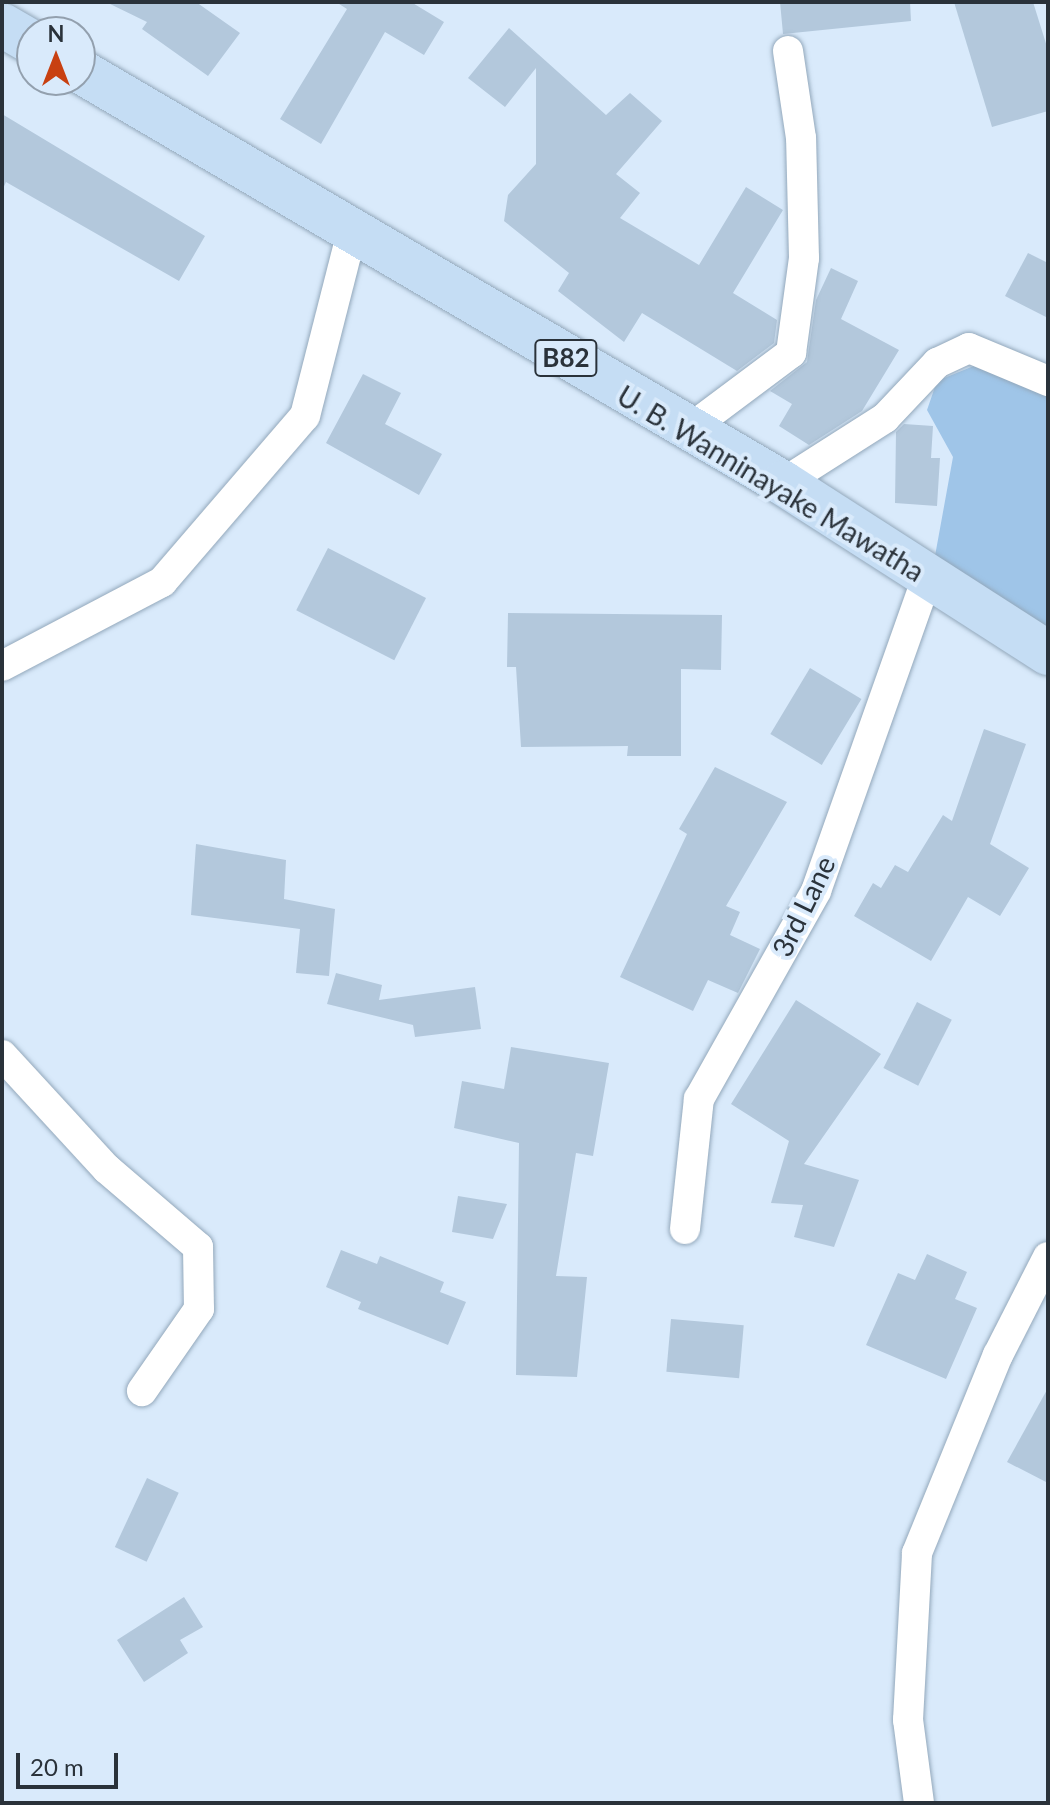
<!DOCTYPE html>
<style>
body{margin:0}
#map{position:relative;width:1050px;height:1805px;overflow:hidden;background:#d9eafb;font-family:Lato,sans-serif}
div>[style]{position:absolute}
.green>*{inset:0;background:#9fc5e8}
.building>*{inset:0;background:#b3c8dc;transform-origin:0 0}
.roads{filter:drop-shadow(0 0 2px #93a8bb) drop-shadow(0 0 2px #93a8bb)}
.street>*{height:30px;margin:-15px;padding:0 15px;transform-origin:15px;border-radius:15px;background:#fff}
.primary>*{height:44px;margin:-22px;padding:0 22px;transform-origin:22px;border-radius:22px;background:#c5ddf4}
span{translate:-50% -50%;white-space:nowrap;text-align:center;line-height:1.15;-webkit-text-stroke:8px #d9eafb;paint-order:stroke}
.shield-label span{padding:2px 6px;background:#d9eafb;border:2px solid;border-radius:6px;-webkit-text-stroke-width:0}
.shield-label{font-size:26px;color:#2a323a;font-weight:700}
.street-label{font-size:28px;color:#2a323a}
.frame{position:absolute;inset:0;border:4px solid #2a323a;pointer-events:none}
.north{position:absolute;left:16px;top:16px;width:80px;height:80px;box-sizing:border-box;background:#d9eafb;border:2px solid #93a0ae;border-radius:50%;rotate:0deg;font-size:22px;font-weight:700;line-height:32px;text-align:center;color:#2a323a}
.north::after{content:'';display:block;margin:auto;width:28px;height:36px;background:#c84011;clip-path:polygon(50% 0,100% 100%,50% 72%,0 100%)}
.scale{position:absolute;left:16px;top:1753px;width:102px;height:36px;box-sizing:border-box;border:4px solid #2a323a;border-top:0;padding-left:10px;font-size:24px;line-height:28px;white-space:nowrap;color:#2a323a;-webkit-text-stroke:6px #d9eafb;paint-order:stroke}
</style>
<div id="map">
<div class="green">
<div style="clip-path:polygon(981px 363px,1048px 392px,1048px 645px,933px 567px,953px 457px,927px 410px,937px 381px)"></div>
</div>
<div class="building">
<div style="clip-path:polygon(106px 2px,196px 2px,240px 33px,208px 76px,142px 29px,147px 22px)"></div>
<div style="clip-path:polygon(336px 2px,411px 2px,444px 22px,424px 55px,385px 32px,321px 144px,280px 119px,347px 9px)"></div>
<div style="clip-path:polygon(780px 2px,910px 2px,911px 21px,783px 34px)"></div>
<div style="clip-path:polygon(954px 2px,1033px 2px,1048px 50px,1048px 111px,992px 127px)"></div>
<div style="clip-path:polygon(509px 28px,606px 115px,630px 93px,662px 121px,616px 174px,640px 193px,620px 218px,699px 265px,746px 187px,783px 210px,733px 293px,777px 320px,774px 343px,737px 371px,642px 313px,624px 342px,558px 291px,569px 273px,504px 221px,508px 195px,536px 164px,536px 68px,505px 107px,468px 78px)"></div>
<div style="clip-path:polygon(2px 114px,205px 236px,179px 281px,6px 182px,2px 191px)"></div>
<div style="clip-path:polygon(1028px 253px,1048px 263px,1048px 318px,1005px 296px)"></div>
<div style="clip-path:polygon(831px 268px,858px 281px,841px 319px,899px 350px,862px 411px,809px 445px,779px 426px,792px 404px,770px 391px,807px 362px,816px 300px)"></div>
<div style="clip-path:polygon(363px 374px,401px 393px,385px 424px,442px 454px,419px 495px,326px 443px)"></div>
<div style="clip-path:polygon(904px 424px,933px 426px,931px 458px,940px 458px,937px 506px,895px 503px,896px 432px)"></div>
<div style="left:328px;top:548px;width:110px;height:70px;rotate:27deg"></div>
<div style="clip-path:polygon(508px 613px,722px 615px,721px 670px,681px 669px,681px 756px,627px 756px,628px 746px,521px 747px,516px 667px,507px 667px)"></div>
<div style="left:810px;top:668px;width:60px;height:77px;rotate:31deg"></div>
<div style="clip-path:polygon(984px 729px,1026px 744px,990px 844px,1029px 868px,1000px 916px,968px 897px,931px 961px,854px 916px,873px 883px,881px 888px,895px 865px,908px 872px,943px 815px,952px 821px)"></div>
<div style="clip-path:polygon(715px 767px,787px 802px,726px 906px,740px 912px,730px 935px,760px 949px,738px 993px,708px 980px,693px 1011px,620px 977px,687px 834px,679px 829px)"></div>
<div style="clip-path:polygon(196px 844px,286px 860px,284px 899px,335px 909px,329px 976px,296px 973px,300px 929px,191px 915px)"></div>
<div style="clip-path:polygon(336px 973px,382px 985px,379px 1000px,475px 987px,481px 1029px,415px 1037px,413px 1025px,327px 1004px)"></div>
<div style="clip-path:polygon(796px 1000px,881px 1054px,804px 1164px,859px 1180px,834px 1247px,794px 1237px,803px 1205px,771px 1203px,789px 1141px,731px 1104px)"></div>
<div style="left:917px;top:1002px;width:39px;height:74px;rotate:27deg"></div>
<div style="clip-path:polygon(511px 1047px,609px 1063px,593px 1156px,576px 1153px,556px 1276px,587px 1277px,577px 1377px,516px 1375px,519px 1143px,454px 1128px,462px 1081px,504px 1089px)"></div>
<div style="clip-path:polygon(458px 1196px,507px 1204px,493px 1239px,452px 1232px)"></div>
<div style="clip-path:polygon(341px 1250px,377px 1264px,380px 1256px,444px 1282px,440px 1292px,466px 1302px,448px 1345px,358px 1309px,361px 1302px,326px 1287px)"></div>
<div style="clip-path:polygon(927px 1254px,967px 1272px,955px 1299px,977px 1308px,946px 1379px,866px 1345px,898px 1273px,915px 1280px)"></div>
<div style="left:671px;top:1319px;width:73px;height:53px;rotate:5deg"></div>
<div style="clip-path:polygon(1048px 1388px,1048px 1483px,1007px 1462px)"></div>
<div style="left:147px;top:1478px;width:35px;height:76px;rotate:25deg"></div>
<div style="clip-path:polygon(184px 1597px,203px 1627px,180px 1640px,188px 1653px,144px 1682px,117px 1640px)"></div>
</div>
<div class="roads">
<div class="street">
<div style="left:688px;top:430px;width:129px;rotate:-36.8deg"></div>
<div style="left:791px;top:353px;width:96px;rotate:-82.2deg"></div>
<div style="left:804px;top:258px;width:120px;rotate:-91.4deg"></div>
<div style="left:801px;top:138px;width:88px;rotate:-98.5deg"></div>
<div style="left:783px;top:483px;width:121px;rotate:-32.5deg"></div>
<div style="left:885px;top:418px;width:76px;rotate:-46.6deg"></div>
<div style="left:937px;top:363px;width:35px;rotate:-25deg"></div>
<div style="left:969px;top:348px;width:86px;rotate:22.7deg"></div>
<div style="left:2px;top:666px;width:181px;rotate:-27.7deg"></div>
<div style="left:162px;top:582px;width:219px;rotate:-49.3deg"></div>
<div style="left:305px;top:416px;width:190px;rotate:-75.7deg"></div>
<div style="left:2px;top:1055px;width:155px;rotate:47.4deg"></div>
<div style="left:107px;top:1169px;width:120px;rotate:40.6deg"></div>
<div style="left:198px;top:1247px;width:62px;rotate:89.1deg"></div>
<div style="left:199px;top:1309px;width:100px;rotate:124.8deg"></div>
<div style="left:685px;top:1229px;width:131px;rotate:-83.9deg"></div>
<div style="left:699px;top:1099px;width:239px;rotate:-60.6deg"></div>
<div style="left:816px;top:891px;width:332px;rotate:-70.5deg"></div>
<div style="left:919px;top:1803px;width:84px;rotate:-97.5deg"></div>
<div style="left:908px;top:1720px;width:167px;rotate:-86.9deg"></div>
<div style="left:917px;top:1553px;width:214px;rotate:-67.8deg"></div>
<div style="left:998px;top:1355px;width:110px;rotate:-63deg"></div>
</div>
<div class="primary">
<div style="left:2px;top:25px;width:34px;rotate:30deg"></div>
<div style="left:80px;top:71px;width:815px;rotate:30.37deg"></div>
<div style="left:783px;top:483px;width:315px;rotate:32.7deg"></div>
</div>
</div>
<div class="shield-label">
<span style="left:566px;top:358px">B82</span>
</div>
<div class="street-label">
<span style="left:771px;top:483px;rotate:31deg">U. B. Wanninayake Mawatha</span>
<span style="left:803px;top:906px;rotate:-64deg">3rd Lane</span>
</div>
<div class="frame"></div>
<div class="north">N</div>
<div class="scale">20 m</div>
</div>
